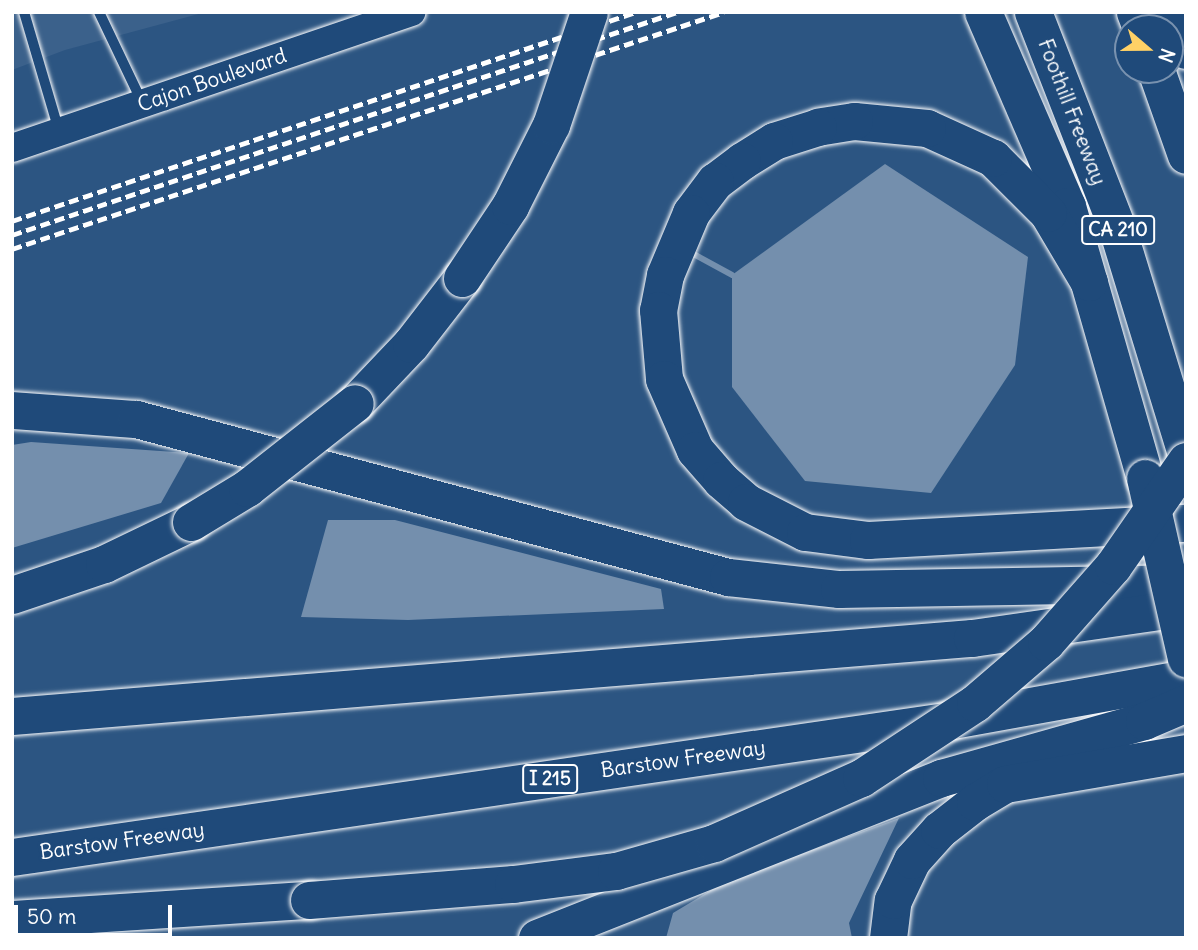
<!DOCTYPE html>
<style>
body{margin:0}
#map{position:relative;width:1198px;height:950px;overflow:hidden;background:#2c5582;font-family:Delius,sans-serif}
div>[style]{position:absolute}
.built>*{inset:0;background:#3b618b}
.water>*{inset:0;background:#748fad}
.stream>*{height:6px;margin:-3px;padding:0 3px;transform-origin:3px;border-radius:3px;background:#748fad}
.roads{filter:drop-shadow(0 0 2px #fff) drop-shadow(0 0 2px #fff)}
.lane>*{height:10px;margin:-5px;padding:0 5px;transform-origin:5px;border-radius:5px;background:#1f4a7a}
.secondary>*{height:28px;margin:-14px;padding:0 14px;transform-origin:14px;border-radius:14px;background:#1f4a7a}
.highway>*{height:37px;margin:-18.5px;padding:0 18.5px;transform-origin:18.5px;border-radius:18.5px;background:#1f4a7a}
.rail>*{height:5px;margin-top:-2.5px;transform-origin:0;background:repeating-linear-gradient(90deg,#fff 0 10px,transparent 0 15px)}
.bridges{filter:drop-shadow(0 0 2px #fff) drop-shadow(0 0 2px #fff)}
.highway-bridge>*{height:37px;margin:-18.5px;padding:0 18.5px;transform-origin:18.5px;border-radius:18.5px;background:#1f4a7a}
span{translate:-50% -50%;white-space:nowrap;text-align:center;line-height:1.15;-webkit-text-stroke:6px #1f4a7a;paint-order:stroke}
.shield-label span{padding:2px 5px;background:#1f4a7a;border:2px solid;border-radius:5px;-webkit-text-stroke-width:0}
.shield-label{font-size:19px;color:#fff;font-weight:700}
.street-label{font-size:21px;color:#fff}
.frame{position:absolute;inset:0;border:14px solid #fff;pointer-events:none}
.north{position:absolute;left:1114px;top:14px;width:70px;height:70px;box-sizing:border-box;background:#1f4a7a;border:2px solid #7992af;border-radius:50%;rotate:110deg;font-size:19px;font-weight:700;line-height:28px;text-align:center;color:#fff}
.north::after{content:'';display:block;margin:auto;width:24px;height:32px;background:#ffd166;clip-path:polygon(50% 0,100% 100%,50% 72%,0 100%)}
.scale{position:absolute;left:14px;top:905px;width:158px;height:32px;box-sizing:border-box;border:4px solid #fff;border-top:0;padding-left:9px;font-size:21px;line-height:24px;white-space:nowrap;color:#fff;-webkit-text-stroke:5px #1f4a7a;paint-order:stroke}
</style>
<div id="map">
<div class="built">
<div style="clip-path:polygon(12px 12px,206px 12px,65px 50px,12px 70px)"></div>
</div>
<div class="water">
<div style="clip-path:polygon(885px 164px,1028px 257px,1015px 365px,931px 493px,805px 481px,732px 387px,732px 275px)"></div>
<div style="clip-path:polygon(31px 442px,189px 453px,161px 503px,12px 548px,12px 445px)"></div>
<div style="clip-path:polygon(328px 520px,395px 520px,661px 589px,664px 609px,408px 620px,301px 617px)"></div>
<div style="clip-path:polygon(899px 818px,849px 923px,852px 938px,666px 938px,673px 913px,723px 883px)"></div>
</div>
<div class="stream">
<div style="left:688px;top:251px;width:50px;rotate:28.6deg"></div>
</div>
<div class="roads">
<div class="lane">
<div style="left:24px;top:12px;width:124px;rotate:73.6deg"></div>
<div style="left:99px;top:12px;width:98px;rotate:64.5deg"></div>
</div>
<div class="secondary">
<div style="left:12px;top:148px;width:422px;rotate:-18.8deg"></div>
</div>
<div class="highway">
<div style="left:983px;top:12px;width:211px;rotate:66.6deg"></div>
<div style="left:1067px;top:206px;width:283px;rotate:74deg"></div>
<div style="left:1033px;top:12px;width:232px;rotate:68.7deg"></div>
<div style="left:1117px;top:228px;width:235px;rotate:73deg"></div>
<div style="left:1135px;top:12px;width:17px;rotate:69deg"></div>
<div style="left:1166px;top:12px;width:43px;rotate:62.2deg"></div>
<div style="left:1156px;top:70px;width:90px;rotate:70.6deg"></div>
<div style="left:1089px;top:282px;width:80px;rotate:-120.7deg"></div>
<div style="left:1048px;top:213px;width:78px;rotate:-135deg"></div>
<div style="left:993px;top:158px;width:72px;rotate:-155.6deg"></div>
<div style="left:927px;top:128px;width:73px;rotate:-174.5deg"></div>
<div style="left:854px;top:121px;width:36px;rotate:171deg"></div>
<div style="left:818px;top:127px;width:46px;rotate:162.3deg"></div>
<div style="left:774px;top:141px;width:38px;rotate:148deg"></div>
<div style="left:742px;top:161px;width:34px;rotate:143deg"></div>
<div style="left:715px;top:181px;width:40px;rotate:127deg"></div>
<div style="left:691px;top:213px;width:67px;rotate:112.8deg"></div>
<div style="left:665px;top:275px;width:36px;rotate:101deg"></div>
<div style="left:658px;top:310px;width:69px;rotate:85deg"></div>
<div style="left:664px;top:379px;width:77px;rotate:66.4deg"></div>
<div style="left:695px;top:450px;width:40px;rotate:49deg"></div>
<div style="left:721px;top:480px;width:33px;rotate:41deg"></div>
<div style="left:746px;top:502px;width:66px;rotate:27deg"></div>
<div style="left:805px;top:532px;width:64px;rotate:7.2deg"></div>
<div style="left:868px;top:540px;width:318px;rotate:-3.1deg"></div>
<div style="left:355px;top:403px;width:81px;rotate:-46.5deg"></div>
<div style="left:411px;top:344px;width:83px;rotate:-52.3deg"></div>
<div style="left:12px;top:410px;width:124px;rotate:4.2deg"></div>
<div style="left:136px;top:419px;width:613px;rotate:14.94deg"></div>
<div style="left:728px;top:577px;width:112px;rotate:6.2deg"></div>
<div style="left:839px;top:589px;width:347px;rotate:-1deg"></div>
<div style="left:12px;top:595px;width:97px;rotate:-18.6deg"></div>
<div style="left:104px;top:564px;width:97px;rotate:-25.8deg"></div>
<div style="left:12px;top:716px;width:963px;rotate:-4.65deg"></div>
<div style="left:972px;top:638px;width:216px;rotate:-8.2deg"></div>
<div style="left:12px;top:857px;width:950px;rotate:-8.29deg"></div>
<div style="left:952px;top:720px;width:238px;rotate:-10.2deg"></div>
<div style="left:12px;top:919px;width:298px;rotate:-3.7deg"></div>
<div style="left:537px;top:938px;width:435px;rotate:-21.6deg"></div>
<div style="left:941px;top:778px;width:211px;rotate:-15.7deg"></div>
<div style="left:1144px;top:721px;width:46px;rotate:-23.2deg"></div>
<div style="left:888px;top:938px;width:38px;rotate:-83deg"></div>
<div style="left:893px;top:900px;width:44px;rotate:-64.6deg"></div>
<div style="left:912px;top:860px;width:40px;rotate:-48deg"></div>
<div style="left:939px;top:830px;width:46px;rotate:-37.9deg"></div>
<div style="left:975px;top:802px;width:35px;rotate:-31deg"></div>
<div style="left:1005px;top:784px;width:184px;rotate:-9.7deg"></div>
</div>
</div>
<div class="rail">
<div style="left:12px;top:221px;width:658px;rotate:-18.52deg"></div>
<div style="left:12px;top:235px;width:701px;rotate:-18.54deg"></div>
<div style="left:12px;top:249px;width:750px;rotate:-18.41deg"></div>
</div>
<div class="bridges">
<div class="highway-bridge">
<div style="left:462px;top:278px;width:87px;rotate:-56.3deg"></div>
<div style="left:510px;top:206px;width:91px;rotate:-63.2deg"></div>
<div style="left:551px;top:125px;width:119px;rotate:-71.4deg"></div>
<div style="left:1145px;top:478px;width:185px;rotate:77.2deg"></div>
<div style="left:191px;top:522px;width:66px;rotate:-31.3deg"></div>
<div style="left:247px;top:488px;width:137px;rotate:-38.2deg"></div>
<div style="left:309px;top:900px;width:205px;rotate:-4.5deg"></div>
<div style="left:513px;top:884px;width:104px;rotate:-7.2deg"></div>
<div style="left:616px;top:871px;width:102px;rotate:-15.9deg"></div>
<div style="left:714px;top:843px;width:161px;rotate:-23.9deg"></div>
<div style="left:861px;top:778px;width:136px;rotate:-33.3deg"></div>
<div style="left:975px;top:703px;width:94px;rotate:-40.7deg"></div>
<div style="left:1046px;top:642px;width:101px;rotate:-48.6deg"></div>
<div style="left:1113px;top:566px;width:128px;rotate:-55.2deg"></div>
</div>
</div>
<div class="shield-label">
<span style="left:1118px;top:230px">CA 210</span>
<span style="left:550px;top:779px">I 215</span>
</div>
<div class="street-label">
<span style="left:212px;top:80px;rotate:-19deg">Cajon Boulevard</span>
<span style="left:1072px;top:112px;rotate:69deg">Foothill Freeway</span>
<span style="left:683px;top:759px;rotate:-8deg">Barstow Freeway</span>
<span style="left:122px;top:841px;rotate:-8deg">Barstow Freeway</span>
</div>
<div class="frame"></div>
<div class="north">N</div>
<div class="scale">50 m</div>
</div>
